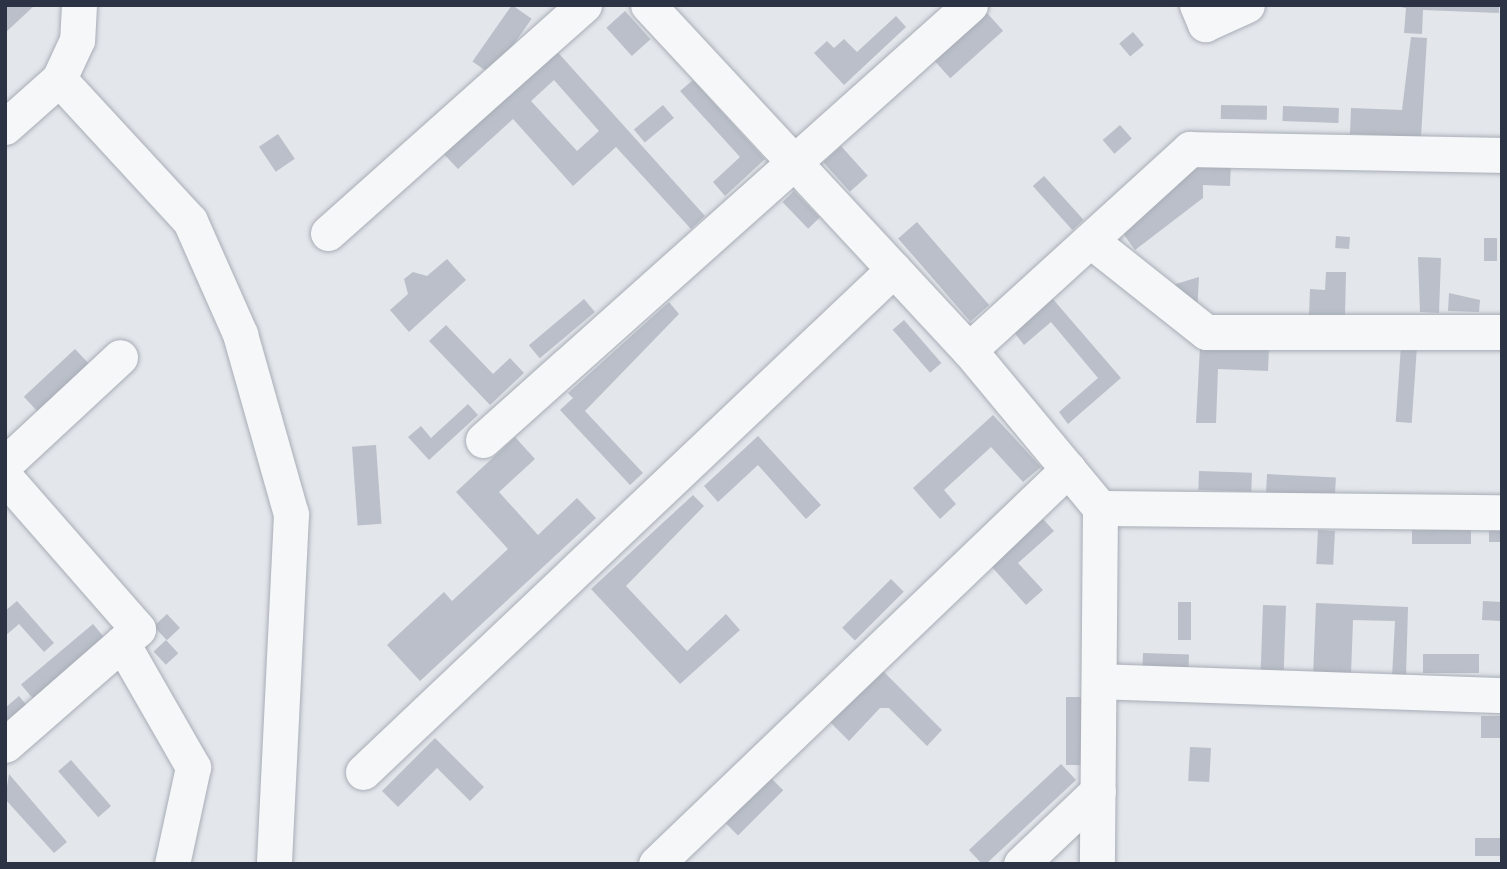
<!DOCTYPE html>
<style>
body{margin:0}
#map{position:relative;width:1507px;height:869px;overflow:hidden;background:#e3e6eb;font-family:"Archivo Narrow",sans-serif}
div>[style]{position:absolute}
.building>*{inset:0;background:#babfc9;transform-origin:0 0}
.roads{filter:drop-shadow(0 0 2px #a8adb6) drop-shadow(0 0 2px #a8adb6)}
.minor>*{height:35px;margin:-17.5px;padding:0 17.5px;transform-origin:17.5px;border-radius:17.5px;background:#f6f7f9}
span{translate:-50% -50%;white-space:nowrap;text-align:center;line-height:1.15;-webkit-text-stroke:5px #f3f5f8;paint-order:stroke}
.frame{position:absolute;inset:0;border:7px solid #2b3344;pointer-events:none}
</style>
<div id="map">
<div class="building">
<div style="clip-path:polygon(5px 5px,35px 5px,5px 33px)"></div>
<div style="left:512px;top:5px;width:24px;height:69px;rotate:35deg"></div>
<div style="clip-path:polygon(1389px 5px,1499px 5px,1499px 13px,1423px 10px,1422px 34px,1404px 33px,1406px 8px)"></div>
<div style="left:625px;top:11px;width:38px;height:25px;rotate:48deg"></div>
<div style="left:987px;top:13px;width:24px;height:71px;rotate:48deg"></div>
<div style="clip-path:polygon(896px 16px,906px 27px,844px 85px,814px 53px,827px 41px,834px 48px,844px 39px,857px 52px)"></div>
<div style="left:1133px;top:32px;width:17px;height:18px;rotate:50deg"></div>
<div style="clip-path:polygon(1411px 37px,1427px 38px,1421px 137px,1350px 134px,1351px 108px,1402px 110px)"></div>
<div style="clip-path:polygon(evenodd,553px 47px,705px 216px,691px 229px,616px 147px,573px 186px,513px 119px,458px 169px,440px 150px,553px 47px,554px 80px,599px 131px,577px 151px,531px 101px,554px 80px)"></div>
<div style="clip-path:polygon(693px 80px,765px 159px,725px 196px,713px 182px,740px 157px,680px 91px)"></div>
<div style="left:663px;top:105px;width:17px;height:38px;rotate:50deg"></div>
<div style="left:1221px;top:105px;width:46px;height:14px;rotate:1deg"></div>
<div style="left:1283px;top:106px;width:56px;height:15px;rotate:2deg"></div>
<div style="left:1120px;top:125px;width:18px;height:23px;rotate:49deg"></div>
<div style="left:278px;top:134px;width:30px;height:23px;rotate:56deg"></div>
<div style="left:841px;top:146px;width:40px;height:24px;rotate:48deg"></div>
<div style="clip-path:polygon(1204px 161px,1231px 162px,1230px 186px,1203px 185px,1203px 198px,1135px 250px,1119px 228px)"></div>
<div style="left:1044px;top:176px;width:59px;height:15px;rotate:48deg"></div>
<div style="left:794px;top:191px;width:37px;height:16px;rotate:46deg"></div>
<div style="left:917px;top:222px;width:110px;height:25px;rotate:49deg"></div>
<div style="left:1336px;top:236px;width:14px;height:12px;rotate:4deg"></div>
<div style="left:1484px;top:238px;width:13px;height:23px"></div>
<div style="clip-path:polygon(1418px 257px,1441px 258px,1439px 313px,1420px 312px)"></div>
<div style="clip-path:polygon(447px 259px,466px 280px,409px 332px,390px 310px,408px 294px,404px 279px,413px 272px,427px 276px)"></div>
<div style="clip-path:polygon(1326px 272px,1346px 272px,1345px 317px,1309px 315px,1310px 289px,1325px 290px)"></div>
<div style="clip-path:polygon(1199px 277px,1197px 313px,1166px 287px)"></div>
<div style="clip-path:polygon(1449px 293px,1480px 300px,1479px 312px,1448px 311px)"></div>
<div style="clip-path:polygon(1052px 298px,1121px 378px,1068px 424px,1059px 412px,1098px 378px,1051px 322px,1024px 345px,1013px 331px)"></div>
<div style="left:584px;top:299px;width:17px;height:72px;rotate:50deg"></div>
<div style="clip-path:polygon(669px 302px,679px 314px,585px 411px,643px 473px,630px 485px,560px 410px,573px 398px,568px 393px)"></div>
<div style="left:904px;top:320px;width:57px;height:15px;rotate:49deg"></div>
<div style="clip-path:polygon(446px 325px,493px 374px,510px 358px,524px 373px,490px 405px,429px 341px)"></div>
<div style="clip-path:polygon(1200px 346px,1269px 348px,1268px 371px,1218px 369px,1216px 423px,1196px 423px)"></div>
<div style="left:1401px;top:346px;width:16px;height:76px;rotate:4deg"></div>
<div style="left:75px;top:349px;width:23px;height:70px;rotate:47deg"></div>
<div style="clip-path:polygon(468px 404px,478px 415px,429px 460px,408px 437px,421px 426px,431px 438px)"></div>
<div style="clip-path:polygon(993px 415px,1041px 467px,1023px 482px,991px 447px,944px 490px,956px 504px,940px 519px,913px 488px)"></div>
<div style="clip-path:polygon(758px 436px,821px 505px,806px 519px,758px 465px,718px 502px,704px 486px)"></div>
<div style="clip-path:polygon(515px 437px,535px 459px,499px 492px,538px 535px,577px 498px,596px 518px,420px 681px,387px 645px,444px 592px,452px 601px,508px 549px,456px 492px)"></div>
<div style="left:376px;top:445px;width:79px;height:24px;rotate:86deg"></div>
<div style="left:1199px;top:471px;width:53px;height:19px;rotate:2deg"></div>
<div style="left:1267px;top:474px;width:69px;height:24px;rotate:3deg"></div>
<div style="clip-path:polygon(693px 495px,704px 506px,626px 586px,687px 651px,726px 614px,740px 630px,680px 684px,591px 589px)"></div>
<div style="clip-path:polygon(1043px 519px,1054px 531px,1018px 563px,1043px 590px,1026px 605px,991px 566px)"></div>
<div style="left:1489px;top:529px;width:13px;height:13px"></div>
<div style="left:1318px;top:530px;width:17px;height:34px;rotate:3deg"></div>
<div style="left:1412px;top:530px;width:59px;height:14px"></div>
<div style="left:891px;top:579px;width:18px;height:69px;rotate:45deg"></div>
<div style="clip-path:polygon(17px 601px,54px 643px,44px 652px,19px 624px,5px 636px,5px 611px)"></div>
<div style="left:1483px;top:601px;width:19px;height:19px;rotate:3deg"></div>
<div style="left:1178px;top:602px;width:13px;height:38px"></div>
<div style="clip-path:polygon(1316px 603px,1408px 607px,1406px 677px,1392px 677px,1395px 621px,1353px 620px,1351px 675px,1313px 677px)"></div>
<div style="left:1263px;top:605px;width:23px;height:73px;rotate:2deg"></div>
<div style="left:167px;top:614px;width:19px;height:18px;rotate:47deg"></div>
<div style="left:93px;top:624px;width:25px;height:94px;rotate:50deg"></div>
<div style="left:166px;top:640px;width:18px;height:17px;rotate:47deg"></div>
<div style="left:1143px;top:653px;width:46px;height:19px;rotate:2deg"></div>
<div style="left:1423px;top:654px;width:56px;height:19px"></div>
<div style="clip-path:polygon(877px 665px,942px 730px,927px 746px,889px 708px,880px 708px,849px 741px,825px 717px)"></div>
<div style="clip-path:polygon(19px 696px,29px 708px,5px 729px,5px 708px)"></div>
<div style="left:1066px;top:697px;width:17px;height:68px"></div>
<div style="left:1481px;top:716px;width:21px;height:22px"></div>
<div style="clip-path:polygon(435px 738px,484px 787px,470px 801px,437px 768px,398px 807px,382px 791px)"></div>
<div style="left:1190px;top:747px;width:21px;height:34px;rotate:3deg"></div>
<div style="left:71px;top:760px;width:61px;height:17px;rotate:49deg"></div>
<div style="left:1061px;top:764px;width:22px;height:126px;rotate:47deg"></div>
<div style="clip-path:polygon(9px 774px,67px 842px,54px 853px,5px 799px)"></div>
<div style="left:767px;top:774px;width:23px;height:64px;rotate:45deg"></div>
<div style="left:1475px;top:838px;width:27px;height:18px"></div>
</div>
<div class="roads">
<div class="minor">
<div style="left:79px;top:5px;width:35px;rotate:93deg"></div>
<div style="left:77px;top:40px;width:43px;rotate:114.8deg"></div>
<div style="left:59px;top:79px;width:193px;rotate:47.3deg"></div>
<div style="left:190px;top:221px;width:124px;rotate:66.1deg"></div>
<div style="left:240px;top:334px;width:187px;rotate:74.2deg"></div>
<div style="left:291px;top:514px;width:350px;rotate:92.8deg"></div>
<div style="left:648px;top:5px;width:471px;rotate:47.1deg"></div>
<div style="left:969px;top:350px;width:299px;rotate:-42.3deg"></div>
<div style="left:1190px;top:149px;width:312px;rotate:1.1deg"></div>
<div style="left:1197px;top:5px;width:21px;rotate:67deg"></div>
<div style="left:1205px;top:24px;width:46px;rotate:-24.3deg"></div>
<div style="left:5px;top:127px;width:72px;rotate:-41.6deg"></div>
<div style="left:328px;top:233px;width:343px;rotate:-41.7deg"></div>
<div style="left:1090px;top:240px;width:148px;rotate:38.4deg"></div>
<div style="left:1206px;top:332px;width:296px"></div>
<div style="left:969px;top:350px;width:205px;rotate:50.3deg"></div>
<div style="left:1100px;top:508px;width:356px;rotate:90.5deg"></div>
<div style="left:483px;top:440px;width:653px;rotate:-41.77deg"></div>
<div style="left:5px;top:464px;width:157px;rotate:-42.9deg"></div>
<div style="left:5px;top:477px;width:202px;rotate:48.8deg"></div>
<div style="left:138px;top:629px;width:176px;rotate:138.9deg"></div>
<div style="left:1100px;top:508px;width:402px;rotate:0.6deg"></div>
<div style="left:122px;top:643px;width:143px;rotate:60.2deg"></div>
<div style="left:193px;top:767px;width:99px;rotate:102.2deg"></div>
<div style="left:1099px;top:681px;width:403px;rotate:2deg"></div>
<div style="left:363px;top:772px;width:731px;rotate:-43.45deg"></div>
<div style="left:656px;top:864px;width:571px;rotate:-43.79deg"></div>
<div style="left:1021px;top:864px;width:106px;rotate:-43.5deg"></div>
</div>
</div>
<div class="frame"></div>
</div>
